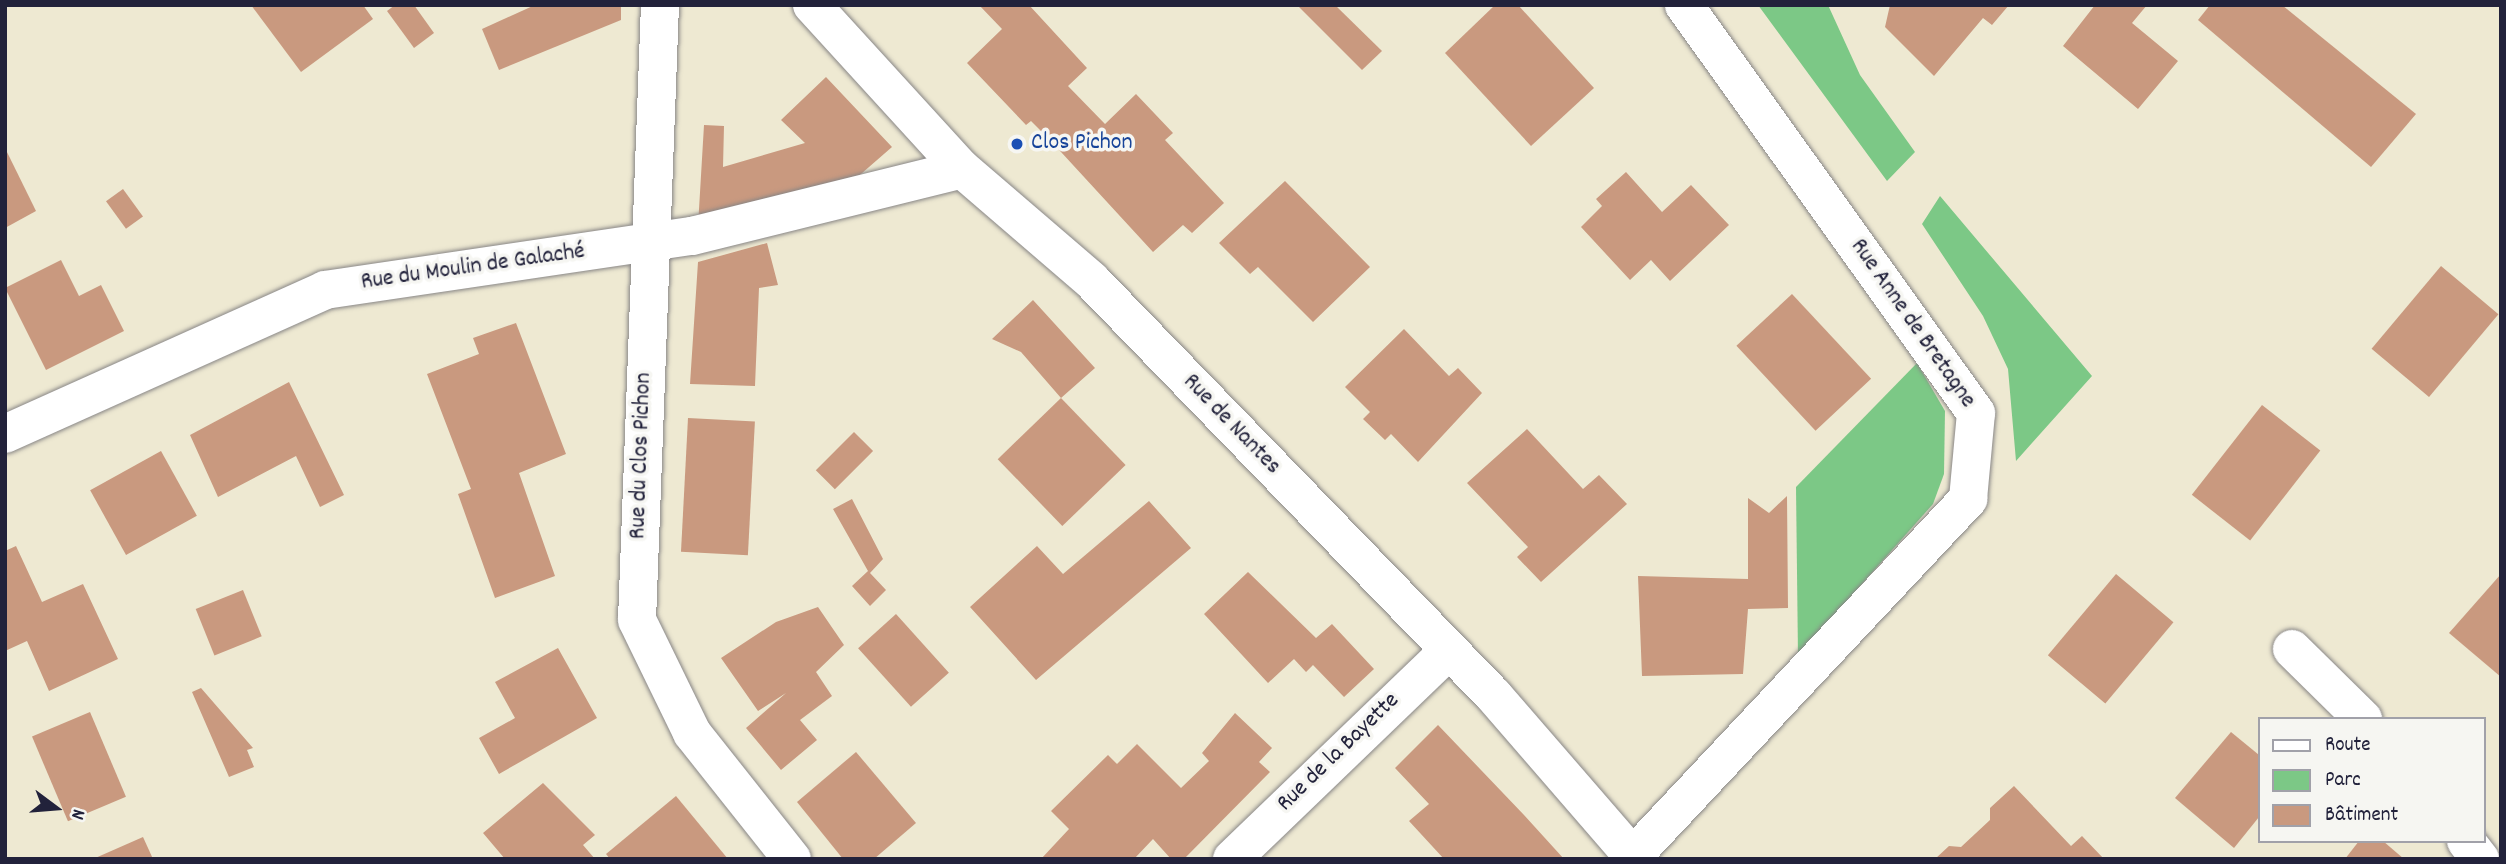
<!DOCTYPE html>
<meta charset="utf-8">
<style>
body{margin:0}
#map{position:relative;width:2506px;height:864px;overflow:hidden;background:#eee9d2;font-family:Dekko,sans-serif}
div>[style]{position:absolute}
.green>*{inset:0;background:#7cc886}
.building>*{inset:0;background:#c9997f;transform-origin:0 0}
.roads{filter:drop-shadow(0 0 2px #888686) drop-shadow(0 0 2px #888686)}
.minor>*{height:38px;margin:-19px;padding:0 19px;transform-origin:19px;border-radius:19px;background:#fff}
.major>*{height:38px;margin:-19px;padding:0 19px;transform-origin:19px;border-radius:19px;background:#fff}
.dots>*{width:19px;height:19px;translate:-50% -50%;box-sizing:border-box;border:4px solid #f6f6f2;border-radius:50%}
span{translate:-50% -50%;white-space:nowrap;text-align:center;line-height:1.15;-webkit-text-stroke:7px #f6f6f2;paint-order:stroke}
.transit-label{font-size:24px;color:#164399}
.left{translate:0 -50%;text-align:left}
.street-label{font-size:24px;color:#22223b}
.frame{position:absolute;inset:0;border:7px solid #22223b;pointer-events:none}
.legend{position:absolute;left:2258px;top:717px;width:228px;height:126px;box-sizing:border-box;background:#f6f6f2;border:2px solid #a1a1a9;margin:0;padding:9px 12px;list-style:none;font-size:21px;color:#22223b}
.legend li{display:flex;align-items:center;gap:14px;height:35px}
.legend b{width:35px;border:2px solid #a1a1a9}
.north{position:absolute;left:21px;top:773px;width:70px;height:70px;-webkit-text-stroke:5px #f6f6f2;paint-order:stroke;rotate:106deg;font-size:19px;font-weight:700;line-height:28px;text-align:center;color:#22223b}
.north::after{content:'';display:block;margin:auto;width:24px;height:32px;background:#22223b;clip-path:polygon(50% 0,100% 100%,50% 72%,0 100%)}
</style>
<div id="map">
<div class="green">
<div style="clip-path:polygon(1758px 5px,1828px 5px,1860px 75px,1915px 152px,1887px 181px)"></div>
<div style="clip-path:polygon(1940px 196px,2092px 376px,2016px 461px,2008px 369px,1983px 316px,1922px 224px)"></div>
<div style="clip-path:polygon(1917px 363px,1945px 411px,1944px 474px,1933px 504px,1798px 656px,1796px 487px)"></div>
</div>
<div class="building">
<div style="clip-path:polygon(251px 5px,363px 5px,373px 19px,301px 72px)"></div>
<div style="clip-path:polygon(395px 5px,414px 5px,434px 33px,414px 48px,387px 11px)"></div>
<div style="clip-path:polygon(535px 5px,621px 5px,621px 20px,499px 70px,482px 29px)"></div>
<div style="clip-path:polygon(979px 5px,1029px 5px,1087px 68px,1068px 86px,1105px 124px,1136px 94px,1173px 133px,1165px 140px,1224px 203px,1192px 233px,1183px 225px,1153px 252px,1050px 140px,1031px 121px,1026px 125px,967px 63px,1002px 29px)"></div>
<div style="clip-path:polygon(1297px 5px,1335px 5px,1382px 51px,1362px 70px)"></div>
<div style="clip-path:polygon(1495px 5px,1518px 5px,1594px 88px,1531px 146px,1445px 53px)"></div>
<div style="clip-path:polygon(1890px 5px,2009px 5px,1992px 25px,1983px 18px,1934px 76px,1885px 27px)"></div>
<div style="clip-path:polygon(2095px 5px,2147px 5px,2132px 23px,2178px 61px,2138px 109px,2063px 46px)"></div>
<div style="clip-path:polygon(2210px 5px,2282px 5px,2416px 114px,2371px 167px,2198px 20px)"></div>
<div style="clip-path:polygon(826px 77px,892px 147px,846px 187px,698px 226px,704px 125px,724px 126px,723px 167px,805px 143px,781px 120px)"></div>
<div style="clip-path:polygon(5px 148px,36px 211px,5px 228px)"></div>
<div style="clip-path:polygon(1626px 172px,1662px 212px,1691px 185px,1729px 225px,1670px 281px,1651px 260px,1630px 280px,1581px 227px,1602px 206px,1596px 199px)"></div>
<div style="clip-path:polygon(1285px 181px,1370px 267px,1313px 322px,1258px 267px,1250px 274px,1219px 243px)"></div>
<div style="left:123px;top:189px;width:34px;height:21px;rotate:54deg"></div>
<div style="clip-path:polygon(767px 243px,778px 285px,759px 288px,755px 386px,690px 384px,698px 262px)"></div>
<div style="clip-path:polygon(61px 260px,79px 296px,101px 285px,124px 331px,46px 370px,5px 288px)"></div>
<div style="left:2441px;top:266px;width:75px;height:108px;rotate:40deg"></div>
<div style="left:1792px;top:294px;width:116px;height:76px;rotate:47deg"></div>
<div style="clip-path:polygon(1033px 300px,1095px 368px,1061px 398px,1021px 352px,992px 339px)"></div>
<div style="clip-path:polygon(516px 323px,566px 454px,519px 473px,555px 576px,495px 598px,458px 494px,471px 489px,427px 374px,479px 354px,473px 338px)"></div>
<div style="clip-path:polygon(1404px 329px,1449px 376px,1458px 368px,1482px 393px,1418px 462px,1391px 434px,1385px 440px,1363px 419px,1370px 412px,1345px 387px)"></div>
<div style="clip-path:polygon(289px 382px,344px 495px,320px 507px,296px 456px,218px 497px,190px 435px)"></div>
<div style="left:1061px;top:398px;width:93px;height:88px;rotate:46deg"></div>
<div style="left:2262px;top:405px;width:74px;height:114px;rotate:38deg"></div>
<div style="left:688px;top:418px;width:67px;height:134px;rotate:3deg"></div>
<div style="clip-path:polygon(1527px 429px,1583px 489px,1599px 475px,1627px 504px,1541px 582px,1517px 557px,1528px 547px,1467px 483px)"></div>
<div style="left:854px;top:432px;width:27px;height:54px;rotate:45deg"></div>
<div style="left:161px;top:451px;width:74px;height:81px;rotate:61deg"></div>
<div style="clip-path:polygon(1787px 496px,1788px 608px,1748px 609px,1743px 674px,1642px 676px,1638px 576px,1748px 579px,1748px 498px,1769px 513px)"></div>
<div style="clip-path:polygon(852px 499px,883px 559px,870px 573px,886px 590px,870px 606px,852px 586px,868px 571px,833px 509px)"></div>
<div style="clip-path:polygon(1149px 501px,1191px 548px,1036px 680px,970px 607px,1037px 546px,1063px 574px)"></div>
<div style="clip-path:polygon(16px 546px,42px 602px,83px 584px,118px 659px,49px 691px,27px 641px,5px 651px,5px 551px)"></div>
<div style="clip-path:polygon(1248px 572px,1316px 638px,1332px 624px,1374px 669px,1344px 697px,1313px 665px,1306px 672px,1294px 659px,1268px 683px,1204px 614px)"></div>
<div style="left:2116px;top:574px;width:75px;height:106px;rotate:40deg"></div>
<div style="clip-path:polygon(2501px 574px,2501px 677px,2449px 633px)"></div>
<div style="left:243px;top:590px;width:50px;height:51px;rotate:68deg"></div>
<div style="clip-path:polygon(818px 607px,844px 645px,816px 672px,832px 696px,800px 720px,817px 740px,781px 770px,746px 728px,786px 693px,758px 711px,721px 658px,776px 622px)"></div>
<div style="left:896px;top:614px;width:79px;height:51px;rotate:48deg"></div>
<div style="clip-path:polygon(558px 648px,597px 718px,499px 774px,479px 738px,515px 718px,495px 682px)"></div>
<div style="clip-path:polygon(201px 688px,253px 748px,247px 750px,254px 767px,229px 777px,192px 692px)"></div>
<div style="left:90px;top:712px;width:92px;height:63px;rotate:67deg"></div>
<div style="clip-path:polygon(1235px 713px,1272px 748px,1259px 762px,1270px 772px,1184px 859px,1171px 859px,1153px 839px,1134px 859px,1041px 859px,1069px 829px,1051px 811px,1108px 755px,1117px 764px,1137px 744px,1181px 788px,1209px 761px,1202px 753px)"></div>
<div style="clip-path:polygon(1438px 725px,1524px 815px,1564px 859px,1444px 859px,1409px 821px,1429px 804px,1395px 768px)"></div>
<div style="clip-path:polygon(2231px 732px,2259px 755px,2259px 817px,2234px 848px,2175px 798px)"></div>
<div style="clip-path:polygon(856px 752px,916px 823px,874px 859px,843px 859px,797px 802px)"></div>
<div style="clip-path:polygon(543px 783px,595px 835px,583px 845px,595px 859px,505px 859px,483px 833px)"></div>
<div style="clip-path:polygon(2014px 786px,2071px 846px,2082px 836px,2104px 859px,1935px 859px,1949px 846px,1961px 847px,1990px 820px,1990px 808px)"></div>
<div style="clip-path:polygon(676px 796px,728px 859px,610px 859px,606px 854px)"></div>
<div style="clip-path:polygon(143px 837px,153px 859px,93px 859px)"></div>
<div style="clip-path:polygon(2359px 841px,2383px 841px,2404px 859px,2345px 859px)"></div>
</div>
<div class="roads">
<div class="minor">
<div style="left:660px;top:5px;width:615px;rotate:92.14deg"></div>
<div style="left:637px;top:620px;width:126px;rotate:64deg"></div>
<div style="left:692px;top:733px;width:161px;rotate:51.6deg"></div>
<div style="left:5px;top:434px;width:351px;rotate:-24.2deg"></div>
<div style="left:325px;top:290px;width:371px;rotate:-8.4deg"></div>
<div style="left:692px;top:236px;width:278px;rotate:-13.9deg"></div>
<div style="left:2292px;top:649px;width:100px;rotate:44.6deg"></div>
<div style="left:2466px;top:841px;width:23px;rotate:52deg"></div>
<div style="left:1633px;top:856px;width:490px;rotate:-46.8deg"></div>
<div style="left:1968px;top:499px;width:86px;rotate:-84.7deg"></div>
<div style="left:1976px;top:413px;width:502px;rotate:-125.59deg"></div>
<div style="left:1232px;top:859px;width:301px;rotate:-43.9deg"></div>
</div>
<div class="major">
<div style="left:812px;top:5px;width:222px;rotate:47.6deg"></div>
<div style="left:962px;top:169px;width:170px;rotate:40.7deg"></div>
<div style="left:1091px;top:280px;width:579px;rotate:45.91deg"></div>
<div style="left:1494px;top:696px;width:216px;rotate:49.1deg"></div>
</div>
</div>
<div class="dots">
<div style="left:1017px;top:144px;background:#1a4fb4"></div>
</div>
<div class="transit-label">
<span class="left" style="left:1031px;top:144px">Clos Pichon</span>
</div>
<div class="street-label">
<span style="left:473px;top:268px;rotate:-8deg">Rue du Moulin de Galaché</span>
<span style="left:1912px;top:324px;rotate:55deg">Rue Anne de Bretagne</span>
<span style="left:1231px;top:425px;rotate:46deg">Rue de Nantes</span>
<span style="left:642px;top:456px;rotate:-88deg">Rue du Clos Pichon</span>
<span style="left:1339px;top:753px;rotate:-44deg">Rue de la Bayette</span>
</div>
<div class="frame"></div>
<ul class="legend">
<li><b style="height:9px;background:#fff"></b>Route</li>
<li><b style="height:19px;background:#7cc886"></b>Parc</li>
<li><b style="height:19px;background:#c9997f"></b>Bâtiment</li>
</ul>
<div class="north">N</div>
</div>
